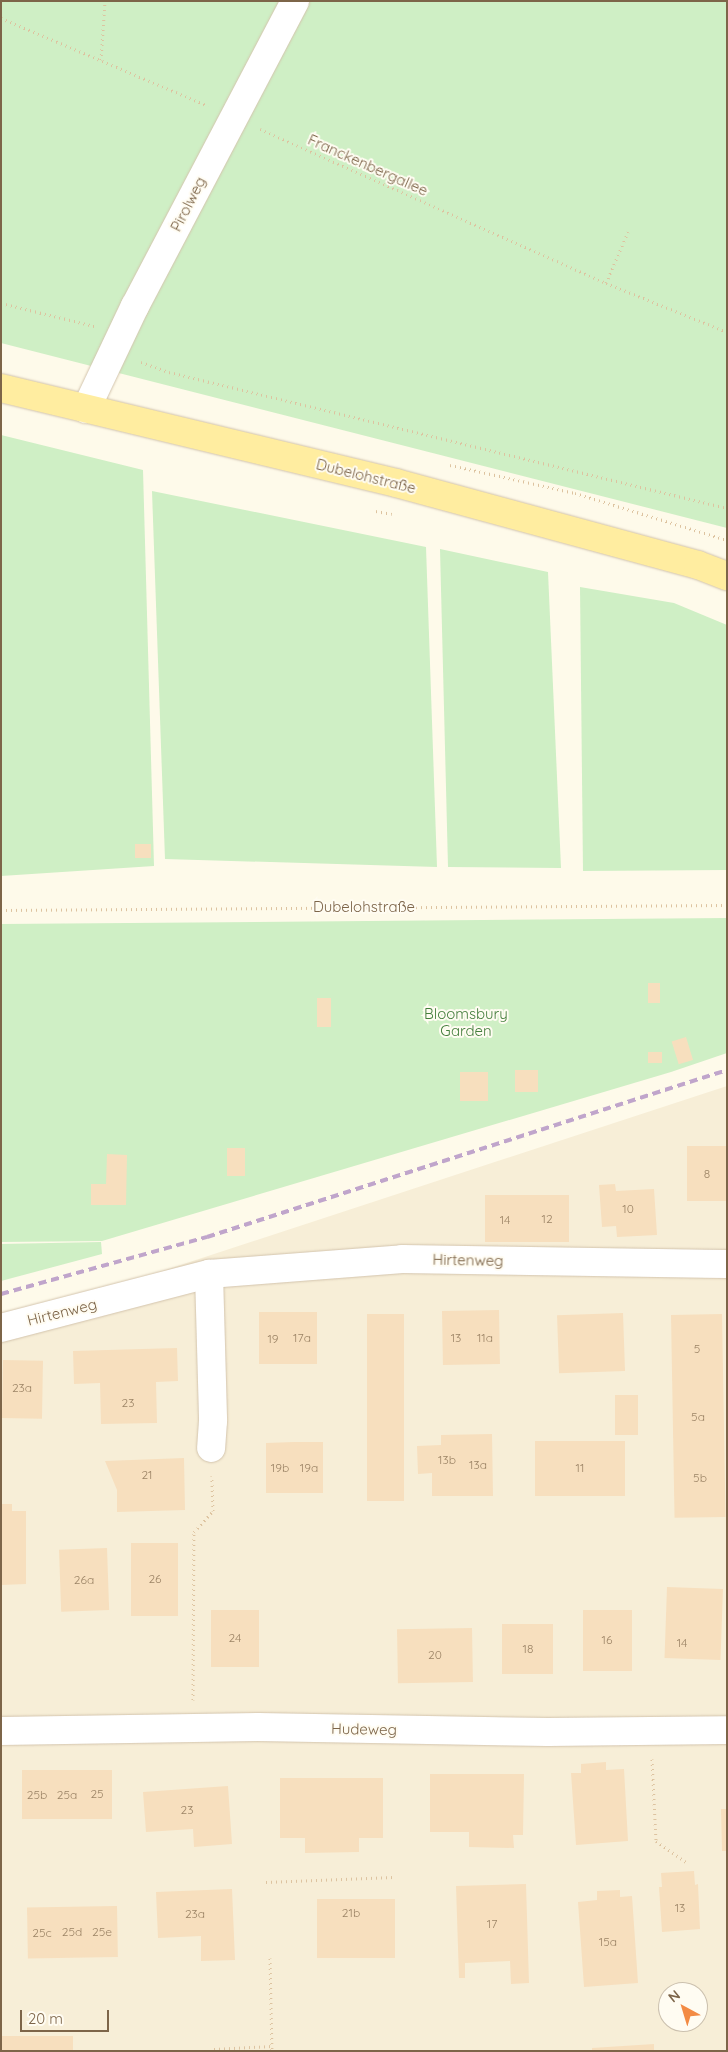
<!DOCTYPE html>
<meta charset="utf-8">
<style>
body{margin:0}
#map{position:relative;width:728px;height:2052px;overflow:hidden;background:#fefaea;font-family:Quicksand,sans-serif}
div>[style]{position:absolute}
.residential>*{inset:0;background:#f7eed7}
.green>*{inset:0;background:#cfefc5}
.building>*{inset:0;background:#f7dfbe;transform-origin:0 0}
.path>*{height:3px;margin-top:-1.5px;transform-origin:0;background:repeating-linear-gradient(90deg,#ddc3a0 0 1px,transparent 0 5px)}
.roads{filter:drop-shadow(0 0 1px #d3c4ad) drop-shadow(0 0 1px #d3c4ad)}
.minor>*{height:28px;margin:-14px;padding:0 14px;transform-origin:14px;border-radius:14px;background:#fff}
.major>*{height:28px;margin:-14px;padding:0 14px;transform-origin:14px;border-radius:14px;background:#ffeda0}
.rail>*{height:4px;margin-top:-2px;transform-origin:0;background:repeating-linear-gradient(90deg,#c0a5cb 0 8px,transparent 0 13px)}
span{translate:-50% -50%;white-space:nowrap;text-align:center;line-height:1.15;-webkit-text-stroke:4px #fffcf2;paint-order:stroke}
.number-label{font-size:12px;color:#9c8466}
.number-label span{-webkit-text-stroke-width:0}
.street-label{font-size:15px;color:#7d6549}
.park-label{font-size:15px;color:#447e3c}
.frame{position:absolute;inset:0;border:2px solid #7d6549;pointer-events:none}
.north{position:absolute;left:658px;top:1982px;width:50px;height:50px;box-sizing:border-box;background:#fffcf2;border:1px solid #cbc0ae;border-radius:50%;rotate:321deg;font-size:14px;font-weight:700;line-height:20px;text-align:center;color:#7d6549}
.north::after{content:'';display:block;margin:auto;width:18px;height:22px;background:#f38b44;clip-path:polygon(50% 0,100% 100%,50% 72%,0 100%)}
.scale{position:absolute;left:20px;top:2010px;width:89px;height:22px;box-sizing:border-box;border:2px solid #7d6549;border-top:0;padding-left:6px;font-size:15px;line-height:18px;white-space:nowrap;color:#7d6549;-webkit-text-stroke:4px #fffcf2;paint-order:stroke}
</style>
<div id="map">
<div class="residential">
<div style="clip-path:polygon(evenodd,727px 1086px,727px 2051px,1px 2051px,1px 1314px,144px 1277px,727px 1086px,668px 1992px,698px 1992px,698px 2022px,668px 2022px,668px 1992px)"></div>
</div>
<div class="green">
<div style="clip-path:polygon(1px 1px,727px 2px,727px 528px,1px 343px)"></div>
<div style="clip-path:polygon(1px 435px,143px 470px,154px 866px,1px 876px)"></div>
<div style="clip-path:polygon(152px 491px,426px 547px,437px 867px,165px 859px)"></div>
<div style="clip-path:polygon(440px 549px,548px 572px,561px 868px,448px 867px)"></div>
<div style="clip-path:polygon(580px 587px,674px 603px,727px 625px,727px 870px,583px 871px)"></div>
<div style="clip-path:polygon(727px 918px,727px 1053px,671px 1072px,102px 1241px,1px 1242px,1px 924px)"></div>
<div style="clip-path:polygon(101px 1242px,102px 1254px,1px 1281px,1px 1244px)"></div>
</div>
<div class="building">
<div style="left:135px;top:844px;width:16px;height:14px"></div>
<div style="left:648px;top:983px;width:12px;height:20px"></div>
<div style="left:317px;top:998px;width:14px;height:29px"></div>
<div style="left:686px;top:1037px;width:24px;height:15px;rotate:73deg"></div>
<div style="left:648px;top:1052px;width:14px;height:11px"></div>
<div style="left:515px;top:1070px;width:23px;height:22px"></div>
<div style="left:460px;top:1072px;width:28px;height:29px"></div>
<div style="left:687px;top:1146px;width:40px;height:55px"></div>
<div style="left:227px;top:1148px;width:18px;height:28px"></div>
<div style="clip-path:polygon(107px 1154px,127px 1155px,126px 1205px,91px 1205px,91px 1184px,106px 1184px)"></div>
<div style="clip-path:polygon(615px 1184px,616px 1191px,654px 1189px,657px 1235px,617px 1237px,616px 1226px,602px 1227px,599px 1185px)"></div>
<div style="left:569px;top:1195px;width:47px;height:84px;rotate:90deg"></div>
<div style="left:499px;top:1310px;width:54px;height:57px;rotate:89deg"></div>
<div style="left:317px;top:1312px;width:52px;height:58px;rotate:90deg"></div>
<div style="left:623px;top:1313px;width:58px;height:66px;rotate:88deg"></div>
<div style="left:367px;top:1314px;width:37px;height:187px"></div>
<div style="left:722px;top:1314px;width:203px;height:51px;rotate:89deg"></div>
<div style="clip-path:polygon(177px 1348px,178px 1381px,156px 1382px,157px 1423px,101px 1424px,100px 1383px,74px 1384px,73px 1351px)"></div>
<div style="left:3px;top:1360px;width:40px;height:58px;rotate:1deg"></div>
<div style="left:615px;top:1395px;width:23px;height:40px"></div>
<div style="clip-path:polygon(492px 1434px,493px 1496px,432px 1496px,432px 1473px,418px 1474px,417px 1446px,441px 1445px,441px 1435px)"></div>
<div style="left:535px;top:1441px;width:90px;height:55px"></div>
<div style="clip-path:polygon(294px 1442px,323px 1442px,323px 1493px,266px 1493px,266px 1443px)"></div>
<div style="clip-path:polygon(184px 1458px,185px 1510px,117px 1512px,117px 1490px,105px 1461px)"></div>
<div style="clip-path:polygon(1px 1504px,12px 1504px,12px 1511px,26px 1511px,26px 1584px,1px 1585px)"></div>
<div style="left:131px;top:1543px;width:47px;height:73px"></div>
<div style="left:107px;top:1548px;width:62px;height:48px;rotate:88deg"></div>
<div style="left:667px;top:1587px;width:56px;height:71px;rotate:2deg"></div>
<div style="left:211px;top:1610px;width:48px;height:57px"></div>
<div style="left:583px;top:1610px;width:49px;height:61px"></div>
<div style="left:502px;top:1624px;width:51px;height:50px"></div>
<div style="left:472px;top:1628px;width:54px;height:75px;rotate:89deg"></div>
<div style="clip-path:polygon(606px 1762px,606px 1770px,624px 1769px,628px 1841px,576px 1845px,571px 1773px,581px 1773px,581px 1764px)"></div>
<div style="left:112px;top:1770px;width:49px;height:90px;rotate:90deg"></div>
<div style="clip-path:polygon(430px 1774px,524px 1774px,523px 1835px,513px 1835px,514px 1848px,469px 1847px,469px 1832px,430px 1832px)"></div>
<div style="clip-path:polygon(280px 1778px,383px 1778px,383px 1838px,359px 1838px,359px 1852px,305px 1853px,305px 1838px,280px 1838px)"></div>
<div style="clip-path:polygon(228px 1786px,232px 1844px,194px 1847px,193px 1829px,146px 1832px,143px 1792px)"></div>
<div style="clip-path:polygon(721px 1809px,727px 1809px,727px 1851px,722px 1851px)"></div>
<div style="clip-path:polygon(694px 1871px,695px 1885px,698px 1884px,700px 1929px,662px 1932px,659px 1887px,662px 1887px,661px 1873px)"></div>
<div style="clip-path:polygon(526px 1884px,529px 1983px,511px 1984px,510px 1961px,465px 1963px,465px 1978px,459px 1978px,456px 1886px)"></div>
<div style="clip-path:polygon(232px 1889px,235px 1960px,201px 1961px,201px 1936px,158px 1938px,156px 1892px)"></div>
<div style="clip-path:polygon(620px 1890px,620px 1897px,632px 1896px,638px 1983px,584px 1987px,578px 1902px,597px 1900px,597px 1891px)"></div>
<div style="left:395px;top:1899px;width:59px;height:78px;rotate:90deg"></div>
<div style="left:117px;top:1906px;width:51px;height:90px;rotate:89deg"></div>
<div style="left:73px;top:2036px;width:15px;height:72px;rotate:90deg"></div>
<div style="clip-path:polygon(654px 2044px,654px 2051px,592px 2051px,592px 2048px)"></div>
</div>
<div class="path">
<div style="left:1px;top:18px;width:225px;rotate:23deg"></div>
<div style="left:101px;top:60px;width:59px;rotate:-86.1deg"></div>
<div style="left:260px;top:129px;width:379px;rotate:24deg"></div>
<div style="left:606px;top:283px;width:131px;rotate:22deg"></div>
<div style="left:606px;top:283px;width:56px;rotate:-66.7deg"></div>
<div style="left:1px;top:303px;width:96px;rotate:13.9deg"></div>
<div style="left:141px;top:362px;width:30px;rotate:20deg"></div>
<div style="left:169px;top:372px;width:574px;rotate:13.7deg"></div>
<div style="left:450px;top:465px;width:128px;rotate:12.6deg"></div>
<div style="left:575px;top:493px;width:159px;rotate:17.2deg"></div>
<div style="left:376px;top:511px;width:16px;rotate:11deg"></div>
<div style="left:1px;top:910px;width:726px;rotate:-0.39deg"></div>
<div style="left:193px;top:1700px;width:168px;rotate:-89.7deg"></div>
<div style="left:194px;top:1532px;width:28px;rotate:-48deg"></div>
<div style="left:213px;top:1511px;width:35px;rotate:-92deg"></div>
<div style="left:652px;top:1759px;width:82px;rotate:87.2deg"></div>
<div style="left:656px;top:1841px;width:39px;rotate:35deg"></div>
<div style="left:266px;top:1882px;width:128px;rotate:-2.2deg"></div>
<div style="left:270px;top:1958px;width:93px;rotate:88.8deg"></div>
<div style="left:214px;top:2049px;width:58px;rotate:-3deg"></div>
</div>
<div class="roads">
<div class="minor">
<div style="left:86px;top:409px;width:114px;rotate:-64.6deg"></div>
<div style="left:135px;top:306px;width:344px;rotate:-62.3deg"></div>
<div style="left:209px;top:1274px;width:147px;rotate:88.4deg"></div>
<div style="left:213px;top:1421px;width:27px;rotate:94deg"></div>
<div style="left:1px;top:1328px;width:215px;rotate:-14.6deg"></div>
<div style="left:209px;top:1274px;width:194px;rotate:-4.4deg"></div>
<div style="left:402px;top:1259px;width:325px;rotate:0.9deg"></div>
<div style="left:1px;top:1731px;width:257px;rotate:-0.9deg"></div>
<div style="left:258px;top:1727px;width:290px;rotate:1deg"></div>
<div style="left:548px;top:1732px;width:179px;rotate:-0.6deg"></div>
</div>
<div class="major">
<div style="left:1px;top:388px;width:406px;rotate:13.5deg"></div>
<div style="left:396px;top:483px;width:313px;rotate:15.2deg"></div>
<div style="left:698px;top:565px;width:31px;rotate:21deg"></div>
</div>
</div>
<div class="rail">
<div style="left:1px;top:1294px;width:214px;rotate:-15.5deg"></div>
<div style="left:207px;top:1237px;width:546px;rotate:-17.8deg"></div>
</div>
<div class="number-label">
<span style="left:707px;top:1174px">8</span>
<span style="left:628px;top:1209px">10</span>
<span style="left:547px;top:1219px">12</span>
<span style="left:505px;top:1220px">14</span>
<span style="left:302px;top:1338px">17a</span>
<span style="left:456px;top:1338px">13</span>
<span style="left:485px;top:1338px">11a</span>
<span style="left:273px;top:1339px">19</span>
<span style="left:697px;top:1349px">5</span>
<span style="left:22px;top:1388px">23a</span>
<span style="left:128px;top:1403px">23</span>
<span style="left:698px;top:1417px">5a</span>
<span style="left:447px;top:1460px">13b</span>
<span style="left:478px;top:1465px">13a</span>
<span style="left:280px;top:1468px">19b</span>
<span style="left:309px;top:1468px">19a</span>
<span style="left:580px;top:1468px">11</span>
<span style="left:147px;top:1475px">21</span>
<span style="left:700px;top:1478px">5b</span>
<span style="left:155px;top:1579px">26</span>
<span style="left:84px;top:1580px">26a</span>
<span style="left:235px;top:1638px">24</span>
<span style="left:607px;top:1640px">16</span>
<span style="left:682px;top:1643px">14</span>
<span style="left:528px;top:1649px">18</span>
<span style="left:435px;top:1655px">20</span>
<span style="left:97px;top:1794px">25</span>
<span style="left:37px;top:1795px">25b</span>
<span style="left:67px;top:1795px">25a</span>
<span style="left:187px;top:1810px">23</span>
<span style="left:680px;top:1908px">13</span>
<span style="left:351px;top:1913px">21b</span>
<span style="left:195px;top:1914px">23a</span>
<span style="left:492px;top:1924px">17</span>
<span style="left:72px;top:1932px">25d</span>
<span style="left:102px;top:1932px">25e</span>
<span style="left:42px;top:1933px">25c</span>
<span style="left:608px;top:1942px">15a</span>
</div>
<div class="street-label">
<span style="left:368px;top:165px;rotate:24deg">Franckenbergallee</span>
<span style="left:188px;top:204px;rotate:-63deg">Pirolweg</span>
<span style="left:366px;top:476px;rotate:14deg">Dubelohstraße</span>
<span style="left:364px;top:907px">Dubelohstraße</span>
<span style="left:468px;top:1260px;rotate:1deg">Hirtenweg</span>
<span style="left:62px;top:1312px;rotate:-14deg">Hirtenweg</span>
<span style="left:364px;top:1729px;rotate:1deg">Hudeweg</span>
</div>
<div class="park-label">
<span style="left:466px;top:1022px">Bloomsbury<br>Garden</span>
</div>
<div class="frame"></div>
<div class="north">N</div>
<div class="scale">20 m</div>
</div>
